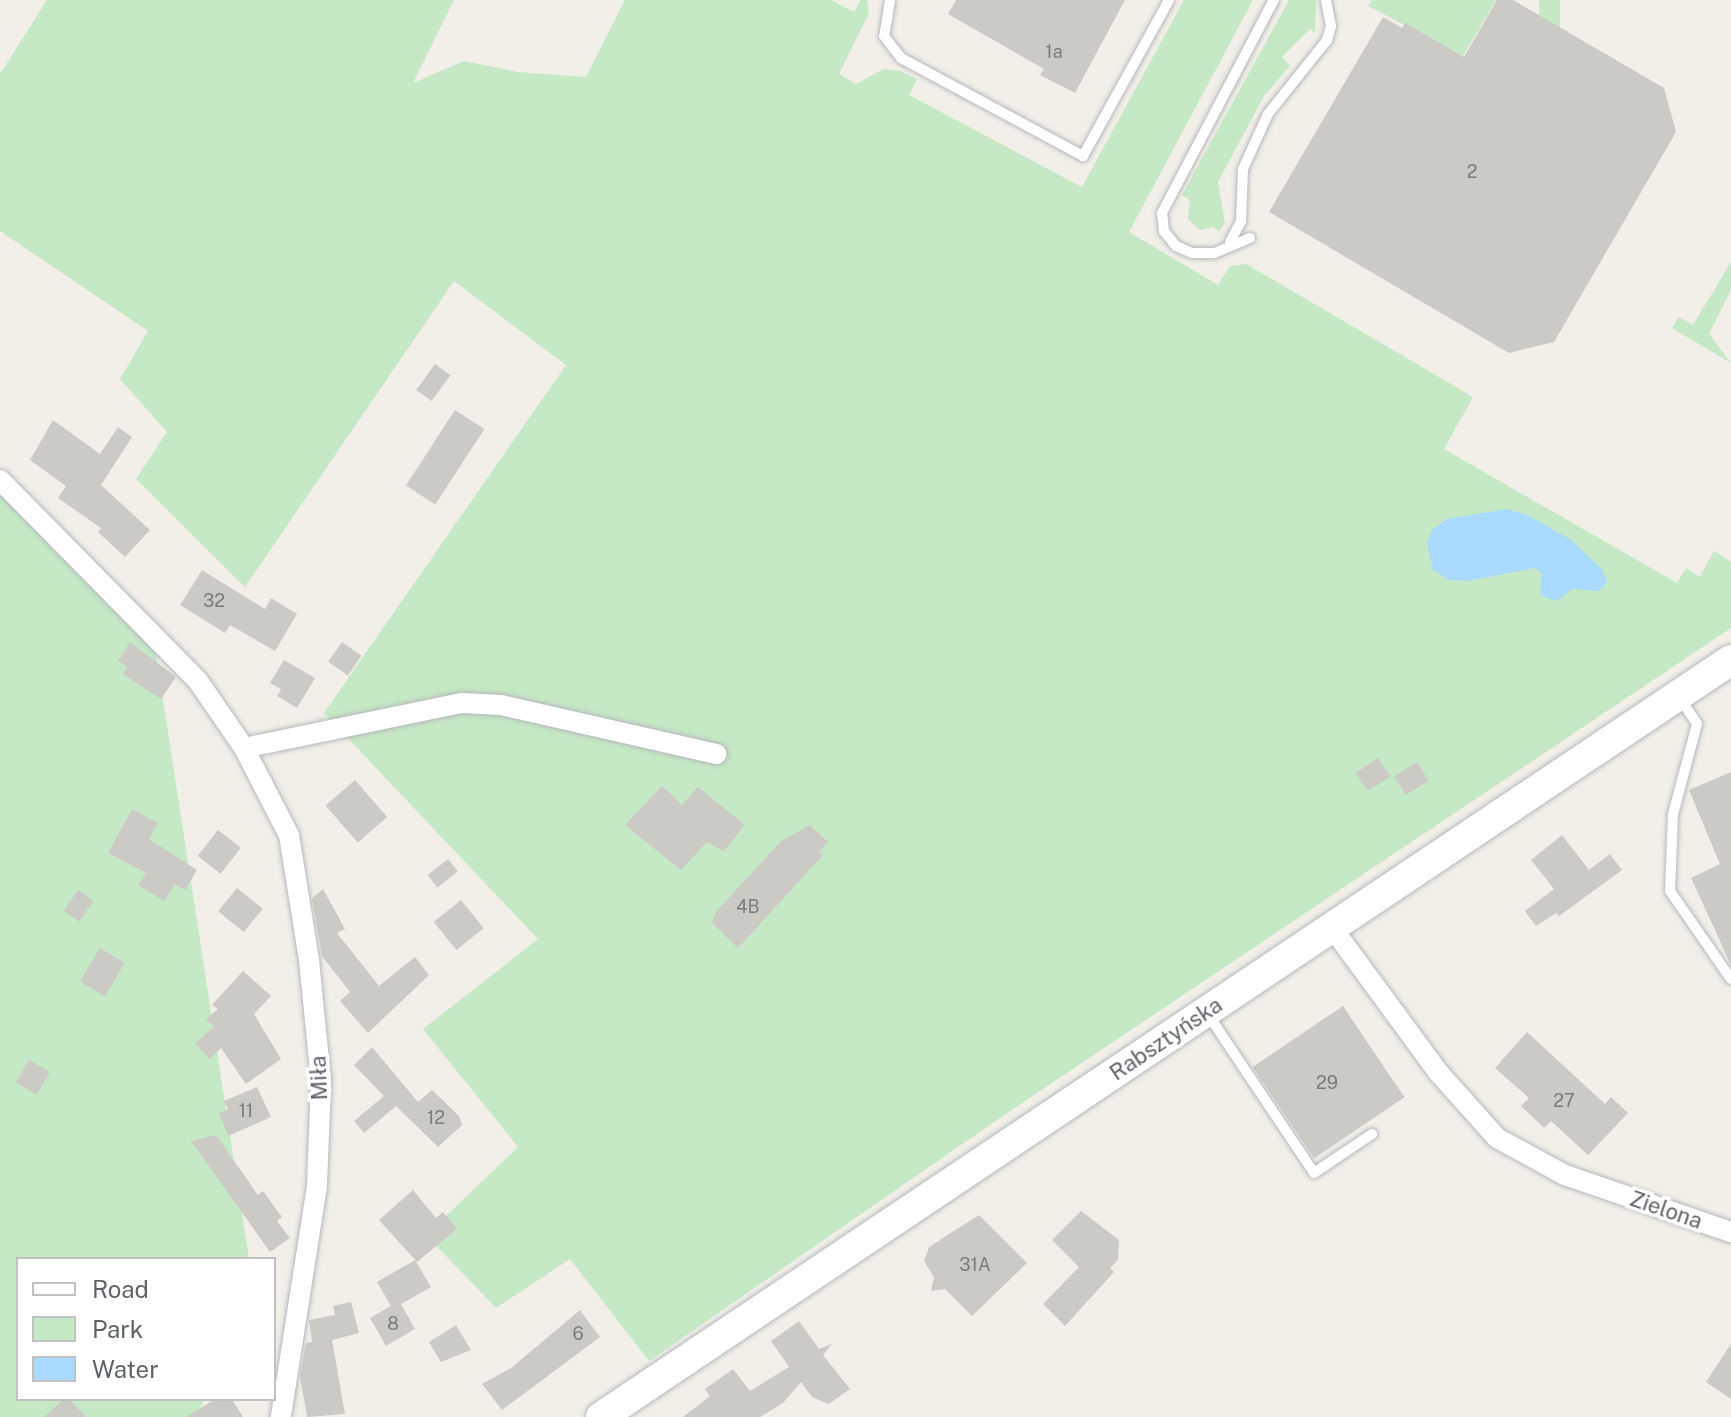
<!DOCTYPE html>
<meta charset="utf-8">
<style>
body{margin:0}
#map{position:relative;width:1731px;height:1417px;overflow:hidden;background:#f1efe8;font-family:"Public Sans",sans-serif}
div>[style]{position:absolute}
.green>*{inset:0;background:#c5e8c5;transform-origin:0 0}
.water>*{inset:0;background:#aadaff}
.building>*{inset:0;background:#cccac5;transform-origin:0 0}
.roads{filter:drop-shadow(0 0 2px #b5b8bc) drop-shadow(0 0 2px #b5b8bc)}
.lane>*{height:10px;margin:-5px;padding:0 5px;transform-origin:5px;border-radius:5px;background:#fff}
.street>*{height:20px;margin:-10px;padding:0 10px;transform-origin:10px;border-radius:10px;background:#fff}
.secondary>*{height:30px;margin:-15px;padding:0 15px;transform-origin:15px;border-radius:15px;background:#fff}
span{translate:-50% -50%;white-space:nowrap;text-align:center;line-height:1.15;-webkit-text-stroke:7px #fff;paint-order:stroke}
.number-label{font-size:18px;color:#7a7d7f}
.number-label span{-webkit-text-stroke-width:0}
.street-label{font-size:22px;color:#5f6368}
.legend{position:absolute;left:16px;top:1257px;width:260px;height:144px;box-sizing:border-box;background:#fff;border:2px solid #bfc1c3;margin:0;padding:10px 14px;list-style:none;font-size:24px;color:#5f6368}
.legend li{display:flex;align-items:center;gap:16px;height:40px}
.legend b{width:40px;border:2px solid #bfc1c3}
</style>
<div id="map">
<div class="green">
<div style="clip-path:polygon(47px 0,454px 0,413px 83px,464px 61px,518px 72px,586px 77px,625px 0,831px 0,854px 12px,861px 0,867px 0,869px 13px,839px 74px,856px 84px,884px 69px,900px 71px,917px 79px,909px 95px,1082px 187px,1184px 0,1253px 0,1129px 232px,1218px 285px,1230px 266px,1246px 264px,1473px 397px,1444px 449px,1677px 583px,1686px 568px,1700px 577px,1714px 551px,1731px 562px,1731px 628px,1010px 1111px,649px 1361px,570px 1259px,496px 1308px,426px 1235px,518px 1147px,423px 1029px,538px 939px,324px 713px,566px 365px,454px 281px,245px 587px,136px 479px,167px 432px,120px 379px,148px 331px,0 231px,0 74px)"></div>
<div style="clip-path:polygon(1289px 0,1316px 0,1315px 33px,1310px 29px,1282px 57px,1290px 66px,1264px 96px,1218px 182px,1225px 223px,1219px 232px,1214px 227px,1200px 230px,1188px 219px,1190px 200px,1182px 195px)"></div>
<div style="clip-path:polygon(1372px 0,1496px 0,1463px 56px,1368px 6px)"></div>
<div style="left:1539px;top:0;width:21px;height:222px"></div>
<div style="clip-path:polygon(1731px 262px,1731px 290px,1709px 334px,1731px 363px,1672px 328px,1679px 317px,1693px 325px)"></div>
<div style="clip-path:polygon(0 488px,152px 628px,249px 1259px,18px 1259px,18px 1399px,204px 1399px,196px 1417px,0 1417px)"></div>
</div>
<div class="water">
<div style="clip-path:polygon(1506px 509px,1528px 515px,1571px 540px,1602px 569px,1607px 582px,1599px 591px,1572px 589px,1557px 601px,1540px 595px,1542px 574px,1535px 568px,1467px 581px,1449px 580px,1433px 570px,1427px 543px,1432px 530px,1447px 519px)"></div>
</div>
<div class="building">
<div style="clip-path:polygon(956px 0,1125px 0,1075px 93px,1040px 75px,1044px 69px,948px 14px)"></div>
<div style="clip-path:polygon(1497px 0,1513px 0,1664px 88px,1676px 132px,1554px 342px,1509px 353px,1269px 212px,1383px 17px,1402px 28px,1405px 23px,1464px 57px)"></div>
<div style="left:435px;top:364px;width:19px;height:32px;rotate:36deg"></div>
<div style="left:455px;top:410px;width:35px;height:90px;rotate:33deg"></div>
<div style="clip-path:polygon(53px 420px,100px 454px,118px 427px,132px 437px,101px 485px,150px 530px,125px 557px,98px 532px,101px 528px,58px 498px,66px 486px,30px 460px)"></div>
<div style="clip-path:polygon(202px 570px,265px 609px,271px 598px,297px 614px,275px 651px,230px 625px,225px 633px,180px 605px)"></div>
<div style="clip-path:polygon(130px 642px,176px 677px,161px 699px,123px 674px,127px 667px,118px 661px)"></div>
<div style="left:342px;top:642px;width:24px;height:24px;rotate:35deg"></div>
<div style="clip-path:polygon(284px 660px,315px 678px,297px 708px,277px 696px,281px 689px,270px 683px)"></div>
<div style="left:1378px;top:758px;width:22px;height:27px;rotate:56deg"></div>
<div style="left:1417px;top:762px;width:22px;height:27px;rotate:58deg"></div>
<div style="clip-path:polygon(1731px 772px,1731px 965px,1691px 878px,1720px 864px,1689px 790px)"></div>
<div style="left:355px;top:780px;width:49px;height:39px;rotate:49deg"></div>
<div style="clip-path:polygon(662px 786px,682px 805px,698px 787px,745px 825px,724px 851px,707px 842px,681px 870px,625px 825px)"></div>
<div style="clip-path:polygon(132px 809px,158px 823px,149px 839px,197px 870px,185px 890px,175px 884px,164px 901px,138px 885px,146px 873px,108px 853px)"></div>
<div style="clip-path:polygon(810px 825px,828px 842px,819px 851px,823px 855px,738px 948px,712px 923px,716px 912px,781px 841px)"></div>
<div style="left:218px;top:830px;width:29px;height:33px;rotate:38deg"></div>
<div style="clip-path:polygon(1562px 835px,1589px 870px,1610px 854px,1622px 870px,1559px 916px,1556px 913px,1536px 926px,1525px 911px,1554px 889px,1531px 860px)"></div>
<div style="left:448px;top:859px;width:16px;height:26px;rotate:52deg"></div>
<div style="left:237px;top:888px;width:33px;height:30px;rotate:39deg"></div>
<div style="clip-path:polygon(323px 889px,345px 929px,337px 933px,379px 986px,415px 957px,429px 975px,368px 1033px,340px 1001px,350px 992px,322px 956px,312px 898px)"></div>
<div style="left:78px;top:890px;width:19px;height:25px;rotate:35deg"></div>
<div style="left:461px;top:900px;width:36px;height:35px;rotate:51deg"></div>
<div style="left:100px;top:948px;width:29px;height:39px;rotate:31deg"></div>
<div style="clip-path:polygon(243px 971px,271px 996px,254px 1014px,281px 1059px,246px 1084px,221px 1048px,210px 1059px,195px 1043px,214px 1027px,206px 1019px,218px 1009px,212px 1005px)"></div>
<div style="left:1343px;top:1006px;width:110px;height:109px;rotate:56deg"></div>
<div style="clip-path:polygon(1527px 1032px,1605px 1104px,1611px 1097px,1628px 1113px,1588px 1155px,1551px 1121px,1544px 1128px,1521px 1106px,1529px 1098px,1495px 1068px)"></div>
<div style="clip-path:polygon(372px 1047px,418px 1102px,432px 1090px,459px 1116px,462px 1125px,438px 1147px,396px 1106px,364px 1133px,354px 1121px,384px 1096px,354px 1065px)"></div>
<div style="left:29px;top:1060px;width:24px;height:26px;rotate:30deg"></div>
<div style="clip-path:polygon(257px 1087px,271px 1117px,228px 1136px,219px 1113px,228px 1109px,224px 1101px)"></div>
<div style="clip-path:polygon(216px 1135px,258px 1195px,263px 1191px,282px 1217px,277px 1221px,290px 1238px,270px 1252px,191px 1141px)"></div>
<div style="clip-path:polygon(413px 1190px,436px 1218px,443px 1212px,457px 1229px,417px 1262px,379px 1220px)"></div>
<div style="clip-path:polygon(1081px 1211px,1119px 1240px,1118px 1260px,1110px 1268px,1114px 1272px,1065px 1326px,1043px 1304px,1079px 1267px,1052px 1240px)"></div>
<div style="clip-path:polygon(979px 1215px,1027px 1263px,972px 1316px,945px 1289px,931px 1291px,934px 1277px,924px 1261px,929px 1247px)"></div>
<div style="clip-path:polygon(415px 1260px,431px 1287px,401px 1304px,415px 1329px,386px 1346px,370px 1318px,391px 1306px,377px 1282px)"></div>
<div style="clip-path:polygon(351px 1302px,359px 1333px,332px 1340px,345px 1414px,307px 1417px,300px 1376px,306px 1343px,312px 1342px,309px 1320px,335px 1315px,333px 1306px)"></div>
<div style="clip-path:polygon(580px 1310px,600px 1337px,502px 1410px,482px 1384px,511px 1368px)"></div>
<div style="clip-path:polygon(799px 1321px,819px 1349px,832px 1344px,823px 1355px,850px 1389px,829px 1404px,812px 1397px,801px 1382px,783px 1403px,760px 1417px,683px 1417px,710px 1396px,705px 1389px,733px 1369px,750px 1391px,789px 1367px,771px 1341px)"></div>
<div style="clip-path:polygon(456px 1325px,471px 1350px,441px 1362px,429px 1342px)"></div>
<div style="clip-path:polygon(1731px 1344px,1731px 1399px,1706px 1382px)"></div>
<div style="clip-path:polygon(64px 1399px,69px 1399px,86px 1417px,44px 1417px)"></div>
<div style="clip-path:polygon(215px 1399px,232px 1399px,243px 1417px,186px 1417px)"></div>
</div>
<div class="roads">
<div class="lane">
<div style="left:890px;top:0;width:36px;rotate:99deg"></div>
<div style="left:884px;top:36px;width:28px;rotate:52deg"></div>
<div style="left:901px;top:58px;width:207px;rotate:28.3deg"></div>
<div style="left:1083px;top:156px;width:178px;rotate:-61.1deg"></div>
<div style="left:1250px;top:238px;width:39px;rotate:157deg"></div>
<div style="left:1214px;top:253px;width:22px;rotate:180deg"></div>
<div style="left:1192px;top:253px;width:17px;rotate:-156deg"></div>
<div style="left:1176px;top:246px;width:19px;rotate:-129deg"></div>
<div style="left:1164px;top:231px;width:18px;rotate:-96deg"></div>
<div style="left:1162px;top:213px;width:241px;rotate:-62.3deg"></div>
<div style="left:1230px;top:242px;width:24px;rotate:-62deg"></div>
<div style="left:1241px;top:221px;width:52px;rotate:-87.8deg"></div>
<div style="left:1243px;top:169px;width:60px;rotate:-65.6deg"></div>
<div style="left:1268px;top:114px;width:95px;rotate:-51.4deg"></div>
<div style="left:1327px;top:40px;width:15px;rotate:-74deg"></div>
<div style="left:1331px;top:26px;width:26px;rotate:-101deg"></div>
<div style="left:1679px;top:697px;width:32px;rotate:56deg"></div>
<div style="left:1697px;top:724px;width:93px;rotate:104.9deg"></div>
<div style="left:1673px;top:814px;width:77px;rotate:92.2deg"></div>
<div style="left:1670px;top:891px;width:107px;rotate:55.3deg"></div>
<div style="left:1207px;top:1013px;width:192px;rotate:56.2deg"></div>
<div style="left:1314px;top:1173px;width:70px;rotate:-33.9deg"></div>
</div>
<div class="street">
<div style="left:0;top:480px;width:282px;rotate:45.4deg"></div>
<div style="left:198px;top:681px;width:81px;rotate:55.5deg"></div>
<div style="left:244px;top:748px;width:98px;rotate:62.7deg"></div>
<div style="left:289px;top:835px;width:127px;rotate:80.9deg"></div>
<div style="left:309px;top:960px;width:122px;rotate:84.3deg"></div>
<div style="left:321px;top:1081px;width:105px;rotate:92.2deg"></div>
<div style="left:317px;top:1186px;width:234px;rotate:98.9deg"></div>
<div style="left:244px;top:748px;width:223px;rotate:-11.7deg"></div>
<div style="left:462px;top:703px;width:39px;rotate:3deg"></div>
<div style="left:501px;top:705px;width:221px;rotate:12.8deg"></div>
<div style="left:1333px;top:929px;width:177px;rotate:53.7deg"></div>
<div style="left:1438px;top:1072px;width:89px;rotate:48.2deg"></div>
<div style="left:1497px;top:1138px;width:77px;rotate:28.6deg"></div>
<div style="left:1565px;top:1175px;width:176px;rotate:19deg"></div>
</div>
<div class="secondary">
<div style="left:601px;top:1417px;width:1360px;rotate:-33.82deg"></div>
</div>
</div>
<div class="number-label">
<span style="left:1054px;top:52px">1a</span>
<span style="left:1472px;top:172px">2</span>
<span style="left:214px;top:601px">32</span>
<span style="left:748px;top:907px">4B</span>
<span style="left:1327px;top:1083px">29</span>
<span style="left:1564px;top:1101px">27</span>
<span style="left:246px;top:1111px">11</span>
<span style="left:436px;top:1118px">12</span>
<span style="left:975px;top:1265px">31A</span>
<span style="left:393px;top:1324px">8</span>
<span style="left:578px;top:1334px">6</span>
</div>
<div class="street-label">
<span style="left:1166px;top:1039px;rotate:-34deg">Rabsztyńska</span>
<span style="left:319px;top:1078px;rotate:-92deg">Miła</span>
<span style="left:1666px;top:1210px;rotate:19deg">Zielona</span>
</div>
<ul class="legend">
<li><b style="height:10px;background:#fff"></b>Road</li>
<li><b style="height:22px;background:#c5e8c5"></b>Park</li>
<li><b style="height:22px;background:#aadaff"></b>Water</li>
</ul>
</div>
